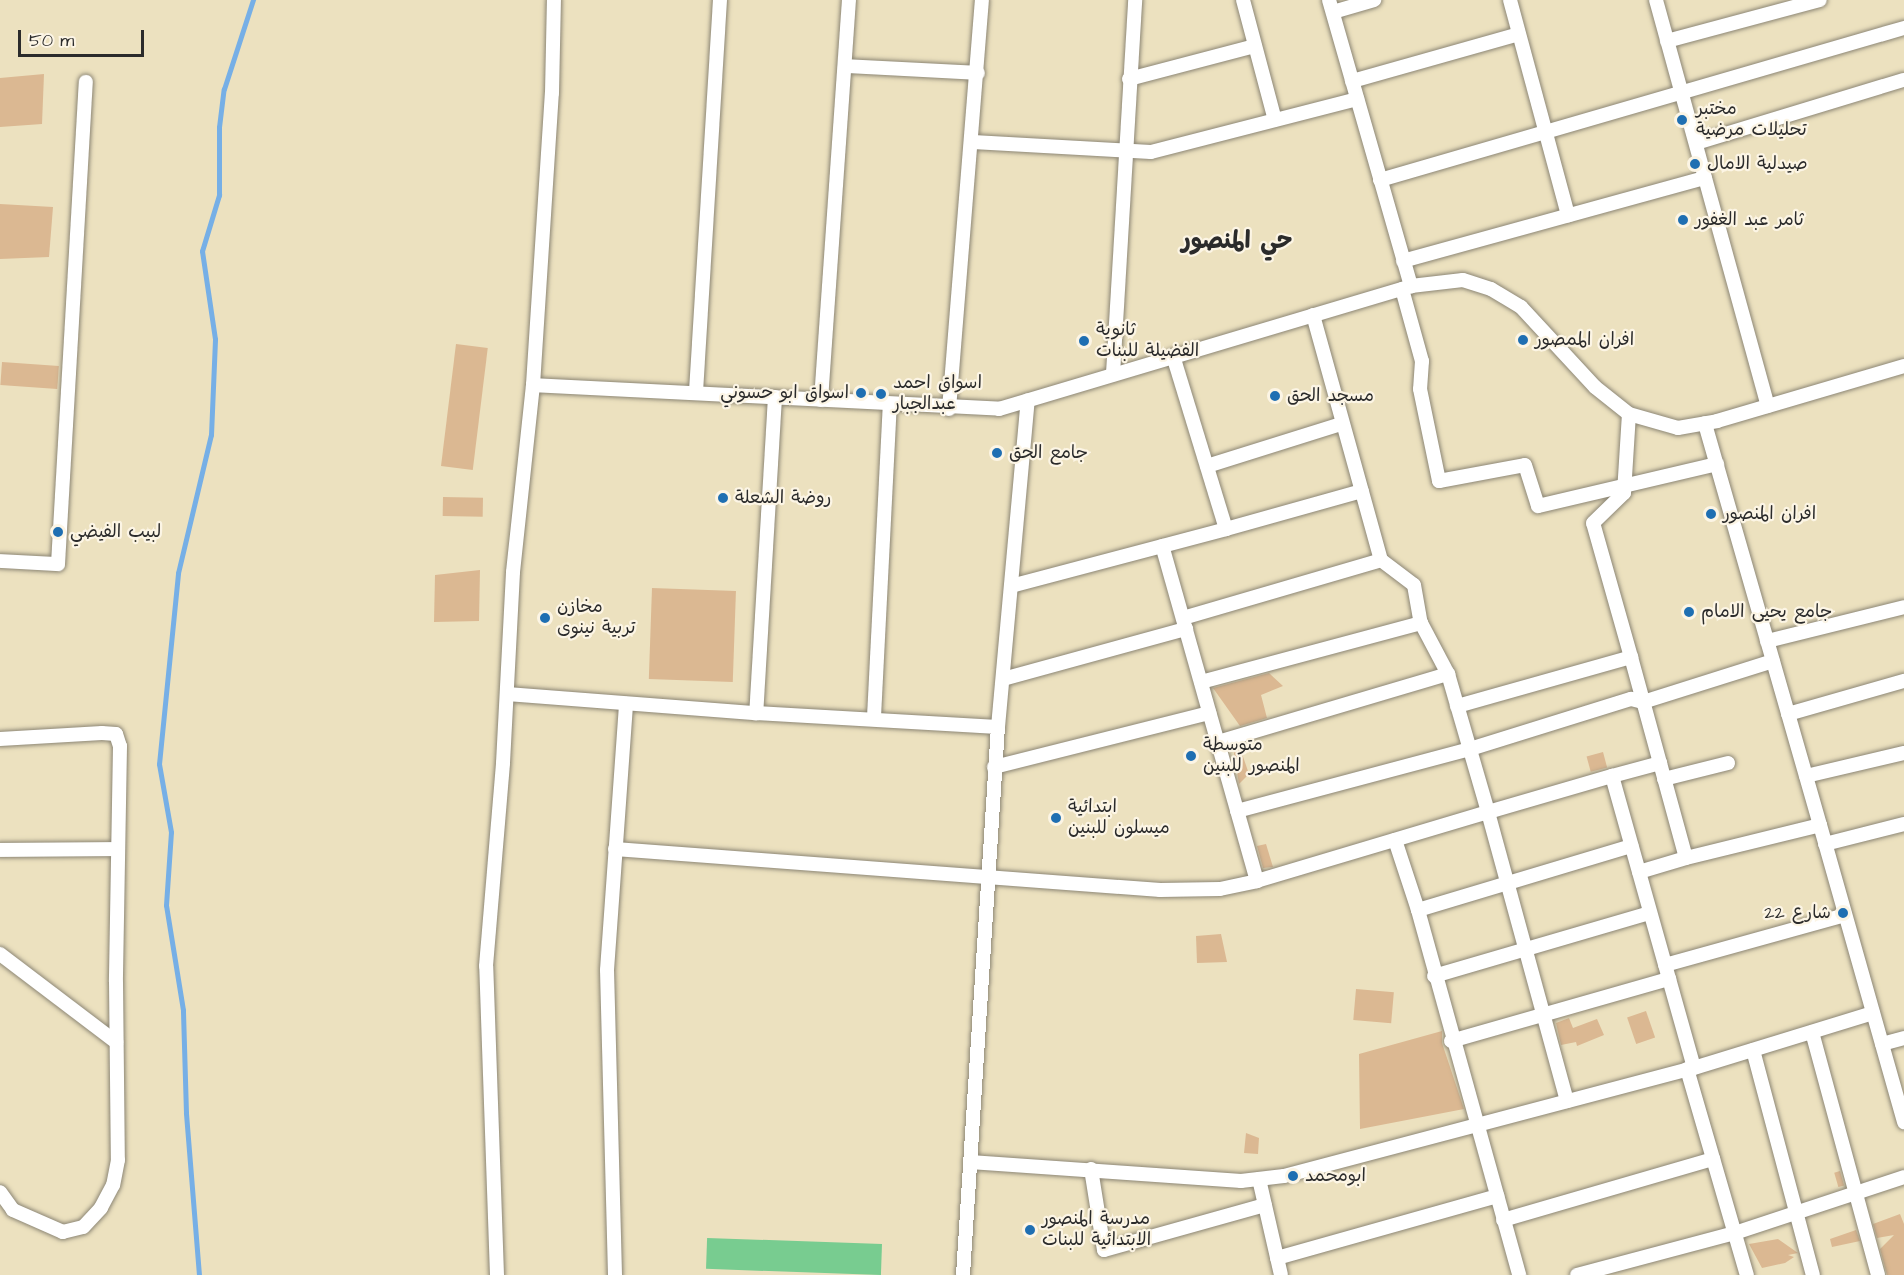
<!DOCTYPE html>
<meta charset="utf-8">
<style>
body{margin:0}
#map{position:relative;width:1904px;height:1275px;overflow:hidden;background:#ece1bf;font-family:"Architects Daughter","Playpen Sans Arabic",sans-serif}
div>[style]{position:absolute}
.green>*{inset:0;background:#78cc90;transform-origin:0 0}
.stream>*{height:5px;margin:-2.5px;padding:0 2.5px;transform-origin:2.5px;border-radius:2.5px;background:#76afe6}
.building>*{inset:0;background:#dbb892;transform-origin:0 0}
.roads{filter:drop-shadow(0 0 2px #8c8675) drop-shadow(0 0 2px #8c8675)}
.minor>*{height:14px;margin:-7px;padding:0 7px;transform-origin:7px;border-radius:7px;background:#fff}
.dots>*{width:16px;height:16px;translate:-50% -50%;box-sizing:border-box;border:3px solid #fcf5e5;border-radius:50%}
span{translate:-50% -50%;white-space:nowrap;text-align:center;line-height:1.15;-webkit-text-stroke:4.5px #fcf5e5;paint-order:stroke}
.poi-label{font-size:18px;color:#2b2b2b}
.left{translate:0 -50%;text-align:left}
.right{translate:-100% -50%;text-align:right}
.district-label{font-size:24px;color:#2b2b2b;font-weight:700}
.scale{position:absolute;left:18px;top:30px;width:126px;height:27px;box-sizing:border-box;border:3px solid #2b2b2b;border-top:0;padding-left:8px;font-size:18px;line-height:21px;white-space:nowrap;color:#2b2b2b;-webkit-text-stroke:4px #fcf5e5;paint-order:stroke}
</style>
<div id="map">
<div class="green">
<div style="left:882px;top:1244px;width:31px;height:175px;rotate:92deg"></div>
</div>
<div class="stream">
<div style="left:199px;top:1275px;width:163px;rotate:-94.6deg"></div>
<div style="left:186px;top:1113px;width:103px;rotate:-91.7deg"></div>
<div style="left:183px;top:1010px;width:106px;rotate:-99.2deg"></div>
<div style="left:166px;top:905px;width:73px;rotate:-86.1deg"></div>
<div style="left:171px;top:832px;width:69px;rotate:-100deg"></div>
<div style="left:159px;top:764px;width:192px;rotate:-84.3deg"></div>
<div style="left:178px;top:573px;width:142px;rotate:-76.6deg"></div>
<div style="left:211px;top:435px;width:96px;rotate:-87.6deg"></div>
<div style="left:215px;top:339px;width:89px;rotate:-98.4deg"></div>
<div style="left:202px;top:251px;width:59px;rotate:-73.1deg"></div>
<div style="left:219px;top:195px;width:68px;rotate:-90deg"></div>
<div style="left:219px;top:127px;width:38px;rotate:-83deg"></div>
<div style="left:224px;top:89px;width:94px;rotate:-72deg"></div>
</div>
<div class="building">
<div style="clip-path:polygon(44px 74px,42px 124px,0 127px,0 78px)"></div>
<div style="clip-path:polygon(0 204px,53px 207px,49px 257px,0 259px)"></div>
<div style="left:456px;top:344px;width:32px;height:123px;rotate:7deg"></div>
<div style="left:2px;top:362px;width:57px;height:23px;rotate:4deg"></div>
<div style="left:443px;top:497px;width:40px;height:19px;rotate:1deg"></div>
<div style="clip-path:polygon(480px 570px,479px 621px,434px 622px,435px 575px)"></div>
<div style="left:652px;top:588px;width:84px;height:91px;rotate:2deg"></div>
<div style="clip-path:polygon(1269px 673px,1283px 686px,1261px 695px,1267px 718px,1240px 726px,1213px 688px)"></div>
<div style="clip-path:polygon(1239px 745px,1249px 774px,1239px 784px,1233px 747px)"></div>
<div style="left:1603px;top:752px;width:16px;height:17px;rotate:75deg"></div>
<div style="clip-path:polygon(1266px 844px,1273px 867px,1263px 868px,1257px 846px)"></div>
<div style="clip-path:polygon(1221px 934px,1227px 962px,1197px 963px,1196px 936px)"></div>
<div style="left:1356px;top:989px;width:38px;height:31px;rotate:5deg"></div>
<div style="left:1646px;top:1011px;width:28px;height:20px;rotate:71deg"></div>
<div style="clip-path:polygon(1569px 1018px,1573px 1028px,1597px 1019px,1604px 1035px,1577px 1046px,1576px 1042px,1561px 1045px,1556px 1023px)"></div>
<div style="clip-path:polygon(1442px 1031px,1442px 1043px,1464px 1109px,1360px 1129px,1359px 1054px)"></div>
<div style="clip-path:polygon(1246px 1133px,1259px 1138px,1258px 1154px,1244px 1153px)"></div>
<div style="left:1840px;top:1171px;width:15px;height:6px;rotate:74deg"></div>
<div style="clip-path:polygon(1900px 1214px,1904px 1224px,1904px 1275px,1887px 1275px,1880px 1249px,1894px 1235px,1877px 1238px,1873px 1224px)"></div>
<div style="clip-path:polygon(1856px 1230px,1860px 1241px,1832px 1247px,1830px 1239px)"></div>
<div style="clip-path:polygon(1778px 1239px,1798px 1253px,1788px 1255px,1794px 1257px,1785px 1263px,1762px 1268px,1749px 1244px)"></div>
</div>
<div class="roads">
<div class="minor">
<div style="left:1243px;top:0;width:124px;rotate:75.1deg"></div>
<div style="left:1329px;top:0;width:298px;rotate:74deg"></div>
<div style="left:1510px;top:0;width:223px;rotate:74.9deg"></div>
<div style="left:1656px;top:0;width:421px;rotate:74.6deg"></div>
<div style="left:1333px;top:12px;width:43px;rotate:-16.3deg"></div>
<div style="left:1667px;top:41px;width:158px;rotate:-15deg"></div>
<div style="left:845px;top:66px;width:133px;rotate:3deg"></div>
<div style="left:1129px;top:79px;width:130px;rotate:-14.7deg"></div>
<div style="left:1352px;top:81px;width:173px;rotate:-15.7deg"></div>
<div style="left:973px;top:142px;width:178px;rotate:3.2deg"></div>
<div style="left:1151px;top:152px;width:213px;rotate:-14.4deg"></div>
<div style="left:1696px;top:143px;width:217px;rotate:-16.9deg"></div>
<div style="left:1380px;top:180px;width:546px;rotate:-16.18deg"></div>
<div style="left:1403px;top:261px;width:313px;rotate:-15.4deg"></div>
<div style="left:1402px;top:289px;width:75px;rotate:74.5deg"></div>
<div style="left:1422px;top:361px;width:28px;rotate:94deg"></div>
<div style="left:1420px;top:389px;width:94px;rotate:78.3deg"></div>
<div style="left:1439px;top:481px;width:87px;rotate:-10.5deg"></div>
<div style="left:1525px;top:465px;width:43px;rotate:72.4deg"></div>
<div style="left:1538px;top:506px;width:184px;rotate:-13.2deg"></div>
<div style="left:1313px;top:315px;width:254px;rotate:74.5deg"></div>
<div style="left:1381px;top:560px;width:41px;rotate:37.1deg"></div>
<div style="left:1414px;top:585px;width:39px;rotate:80deg"></div>
<div style="left:1421px;top:623px;width:58px;rotate:62.1deg"></div>
<div style="left:1113px;top:374px;width:375px;rotate:-86.6deg"></div>
<div style="left:533px;top:385px;width:467px;rotate:2.9deg"></div>
<div style="left:999px;top:409px;width:430px;rotate:-16.6deg"></div>
<div style="left:1411px;top:286px;width:52px;rotate:-6.6deg"></div>
<div style="left:1463px;top:280px;width:29px;rotate:18deg"></div>
<div style="left:1491px;top:289px;width:35px;rotate:31deg"></div>
<div style="left:1521px;top:307px;width:109px;rotate:47.2deg"></div>
<div style="left:1595px;top:387px;width:43px;rotate:38.5deg"></div>
<div style="left:1629px;top:414px;width:51px;rotate:15.9deg"></div>
<div style="left:1678px;top:428px;width:40px;rotate:-10deg"></div>
<div style="left:1717px;top:421px;width:195px;rotate:-16.4deg"></div>
<div style="left:696px;top:392px;width:393px;rotate:-86.5deg"></div>
<div style="left:775px;top:397px;width:317px;rotate:93.4deg"></div>
<div style="left:756px;top:713px;width:242px;rotate:3.3deg"></div>
<div style="left:998px;top:727px;width:328px;rotate:-84.8deg"></div>
<div style="left:821px;top:400px;width:401px;rotate:-86deg"></div>
<div style="left:949px;top:409px;width:410px;rotate:-85.4deg"></div>
<div style="left:1207px;top:466px;width:140px;rotate:-17.4deg"></div>
<div style="left:1226px;top:529px;width:141px;rotate:-15.6deg"></div>
<div style="left:0;top:561px;width:58px;rotate:3deg"></div>
<div style="left:58px;top:564px;width:483px;rotate:-86.7deg"></div>
<div style="left:1011px;top:586px;width:222px;rotate:-14.8deg"></div>
<div style="left:1226px;top:529px;width:181px;rotate:-107deg"></div>
<div style="left:1183px;top:618px;width:206px;rotate:-16.3deg"></div>
<div style="left:1767px;top:641px;width:141px;rotate:-13.9deg"></div>
<div style="left:1631px;top:657px;width:208px;rotate:74.7deg"></div>
<div style="left:1686px;top:858px;width:138px;rotate:-13.8deg"></div>
<div style="left:1820px;top:825px;width:418px;rotate:-106deg"></div>
<div style="left:1003px;top:679px;width:190px;rotate:-15.3deg"></div>
<div style="left:1201px;top:682px;width:228px;rotate:-15deg"></div>
<div style="left:507px;top:694px;width:250px;rotate:4.4deg"></div>
<div style="left:1457px;top:706px;width:181px;rotate:-15.7deg"></div>
<div style="left:1631px;top:657px;width:139px;rotate:-105.8deg"></div>
<div style="left:1593px;top:523px;width:43px;rotate:-44.1deg"></div>
<div style="left:1624px;top:493px;width:79px;rotate:-86.4deg"></div>
<div style="left:1788px;top:714px;width:121px;rotate:-15.9deg"></div>
<div style="left:874px;top:717px;width:312px;rotate:-87.1deg"></div>
<div style="left:0;top:739px;width:102px;rotate:-3.4deg"></div>
<div style="left:102px;top:733px;width:14px;rotate:4deg"></div>
<div style="left:116px;top:734px;width:13px;rotate:72deg"></div>
<div style="left:120px;top:746px;width:236px;rotate:91deg"></div>
<div style="left:116px;top:982px;width:178px;rotate:89.4deg"></div>
<div style="left:118px;top:1160px;width:25px;rotate:101deg"></div>
<div style="left:113px;top:1185px;width:26px;rotate:118deg"></div>
<div style="left:101px;top:1208px;width:26px;rotate:133deg"></div>
<div style="left:83px;top:1227px;width:21px;rotate:166deg"></div>
<div style="left:63px;top:1232px;width:55px;rotate:-156.3deg"></div>
<div style="left:13px;top:1210px;width:22px;rotate:-126deg"></div>
<div style="left:1218px;top:742px;width:240px;rotate:-16.5deg"></div>
<div style="left:1448px;top:674px;width:144px;rotate:73.8deg"></div>
<div style="left:1488px;top:812px;width:241px;rotate:163.4deg"></div>
<div style="left:994px;top:767px;width:222px;rotate:-14.1deg"></div>
<div style="left:1612px;top:776px;width:50px;rotate:-15.2deg"></div>
<div style="left:1806px;top:776px;width:101px;rotate:-13.2deg"></div>
<div style="left:1664px;top:779px;width:66px;rotate:-14deg"></div>
<div style="left:1237px;top:811px;width:241px;rotate:-14.9deg"></div>
<div style="left:1470px;top:749px;width:169px;rotate:-17.3deg"></div>
<div style="left:1631px;top:699px;width:12px;rotate:14deg"></div>
<div style="left:1643px;top:702px;width:136px;rotate:-17.5deg"></div>
<div style="left:1820px;top:825px;width:309px;rotate:74.2deg"></div>
<div style="left:1395px;top:840px;width:74px;rotate:71.8deg"></div>
<div style="left:1418px;top:910px;width:379px;rotate:74.5deg"></div>
<div style="left:1825px;top:844px;width:81px;rotate:-14.2deg"></div>
<div style="left:615px;top:849px;width:547px;rotate:4.3deg"></div>
<div style="left:1160px;top:890px;width:60px;rotate:-1deg"></div>
<div style="left:1220px;top:889px;width:38px;rotate:-12deg"></div>
<div style="left:1257px;top:881px;width:348px;rotate:-105.8deg"></div>
<div style="left:0;top:850px;width:118px;rotate:-0.5deg"></div>
<div style="left:1639px;top:872px;width:49px;rotate:-16.6deg"></div>
<div style="left:1418px;top:910px;width:223px;rotate:-16.7deg"></div>
<div style="left:0;top:954px;width:146px;rotate:37.2deg"></div>
<div style="left:1665px;top:965px;width:187px;rotate:-15.5deg"></div>
<div style="left:1434px;top:976px;width:225px;rotate:-16.3deg"></div>
<div style="left:1812px;top:1032px;width:252px;rotate:74.8deg"></div>
<div style="left:1451px;top:1041px;width:227px;rotate:-15.9deg"></div>
<div style="left:1882px;top:1044px;width:23px;rotate:-15deg"></div>
<div style="left:1753px;top:1050px;width:233px;rotate:75.1deg"></div>
<div style="left:1687px;top:1069px;width:215px;rotate:73.8deg"></div>
<div style="left:1567px;top:1101px;width:300px;rotate:-105.3deg"></div>
<div style="left:1488px;top:812px;width:129px;rotate:-16.2deg"></div>
<div style="left:1612px;top:776px;width:303px;rotate:74.3deg"></div>
<div style="left:970px;top:1162px;width:272px;rotate:4deg"></div>
<div style="left:1241px;top:1181px;width:43px;rotate:-6.6deg"></div>
<div style="left:1284px;top:1176px;width:424px;rotate:-14.8deg"></div>
<div style="left:1694px;top:1068px;width:187px;rotate:-17.1deg"></div>
<div style="left:1091px;top:1169px;width:82px;rotate:80.9deg"></div>
<div style="left:1104px;top:1250px;width:167px;rotate:-15.6deg"></div>
<div style="left:1259px;top:1179px;width:98px;rotate:77.1deg"></div>
<div style="left:1503px;top:1220px;width:219px;rotate:-16.2deg"></div>
<div style="left:1277px;top:1258px;width:229px;rotate:-15.7deg"></div>
<div style="left:497px;top:1275px;width:309px;rotate:-92deg"></div>
<div style="left:486px;top:966px;width:204px;rotate:-85.2deg"></div>
<div style="left:503px;top:763px;width:191px;rotate:-87deg"></div>
<div style="left:513px;top:572px;width:188px;rotate:-83.9deg"></div>
<div style="left:533px;top:385px;width:293px;rotate:-86.3deg"></div>
<div style="left:552px;top:93px;width:93px;rotate:-88.8deg"></div>
<div style="left:615px;top:1275px;width:305px;rotate:-91.5deg"></div>
<div style="left:607px;top:970px;width:267px;rotate:-85.9deg"></div>
<div style="left:963px;top:1275px;width:549px;rotate:-86.35deg"></div>
<div style="left:1577px;top:1275px;width:163px;rotate:-14.9deg"></div>
<div style="left:1735px;top:1233px;width:178px;rotate:-18.3deg"></div>
</div>
</div>
<div class="dots">
<div style="left:1682px;top:120px;background:#1f6fb2"></div>
<div style="left:1695px;top:164px;background:#1f6fb2"></div>
<div style="left:1683px;top:220px;background:#1f6fb2"></div>
<div style="left:1523px;top:340px;background:#1f6fb2"></div>
<div style="left:1084px;top:341px;background:#1f6fb2"></div>
<div style="left:861px;top:393px;background:#1f6fb2"></div>
<div style="left:881px;top:394px;background:#1f6fb2"></div>
<div style="left:1275px;top:396px;background:#1f6fb2"></div>
<div style="left:997px;top:453px;background:#1f6fb2"></div>
<div style="left:723px;top:498px;background:#1f6fb2"></div>
<div style="left:1711px;top:514px;background:#1f6fb2"></div>
<div style="left:58px;top:532px;background:#1f6fb2"></div>
<div style="left:1689px;top:612px;background:#1f6fb2"></div>
<div style="left:545px;top:618px;background:#1f6fb2"></div>
<div style="left:1191px;top:756px;background:#1f6fb2"></div>
<div style="left:1056px;top:818px;background:#1f6fb2"></div>
<div style="left:1843px;top:913px;background:#1f6fb2"></div>
<div style="left:1293px;top:1176px;background:#1f6fb2"></div>
<div style="left:1030px;top:1230px;background:#1f6fb2"></div>
</div>
<div class="poi-label">
<span class="left" style="left:1696px;top:120px">مختبر<br>تحليلات مرضية</span>
<span class="left" style="left:1707px;top:164px">صيدلية الامال</span>
<span class="left" style="left:1695px;top:220px">ثامر عبد الغفور</span>
<span class="left" style="left:1096px;top:341px">ثانوية<br>الفضيلة للبنات</span>
<span class="left" style="left:1535px;top:340px">افران الممصور</span>
<span class="left" style="left:893px;top:394px">اسواق احمد<br>عبدالجبار</span>
<span class="right" style="left:849px;top:393px">اسواق ابو حسوني</span>
<span class="left" style="left:1287px;top:396px">مسجد الحق</span>
<span class="left" style="left:1009px;top:453px">جامع الحق</span>
<span class="left" style="left:735px;top:498px">روضة الشعلة</span>
<span class="left" style="left:1723px;top:514px">افران المنصور</span>
<span class="left" style="left:70px;top:532px">لبيب الفيضي</span>
<span class="left" style="left:557px;top:618px">مخازن<br>تربية نينوى</span>
<span class="left" style="left:1701px;top:612px">جامع يحيى الامام</span>
<span class="left" style="left:1203px;top:756px">متوسطة<br>المنصور للبنين</span>
<span class="left" style="left:1068px;top:818px">ابتدائية<br>ميسلون للبنين</span>
<span class="right" style="left:1831px;top:913px">شارع 22</span>
<span class="left" style="left:1305px;top:1176px">ابومحمد</span>
<span class="left" style="left:1042px;top:1230px">مدرسة المنصور<br>الابتدائية للبنات</span>
</div>
<div class="district-label">
<span style="left:1237px;top:242px">حي المنصور</span>
</div>
<div class="scale">50 m</div>
</div>
